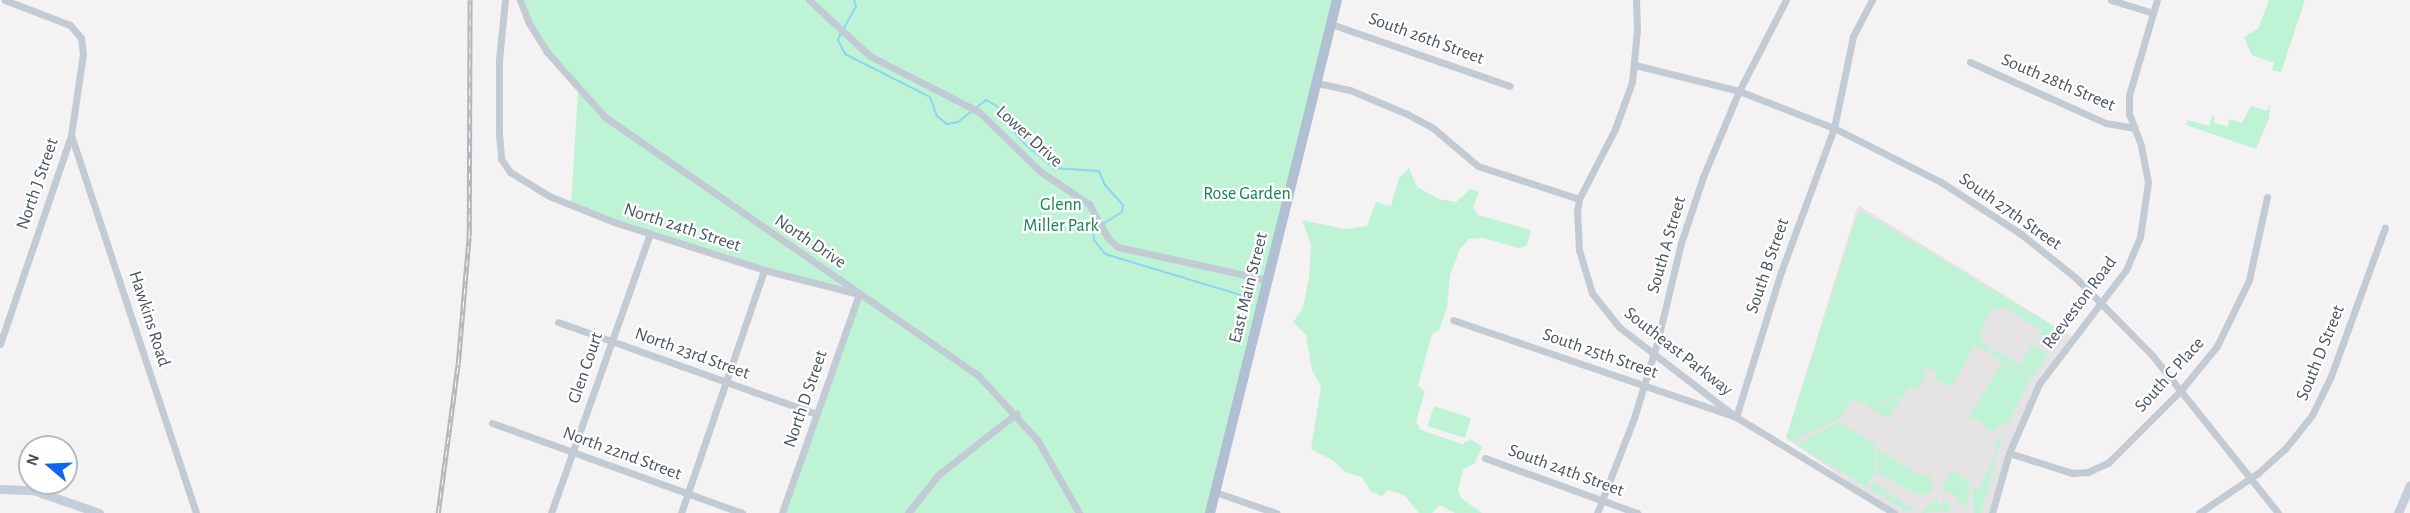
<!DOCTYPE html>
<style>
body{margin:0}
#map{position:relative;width:2410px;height:513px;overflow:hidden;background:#f4f2f2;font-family:"Alegreya Sans",sans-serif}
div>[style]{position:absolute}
.education>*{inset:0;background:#e5e3e4}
.green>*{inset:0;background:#bff3d6;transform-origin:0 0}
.stream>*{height:2px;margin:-1px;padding:0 1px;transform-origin:1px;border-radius:1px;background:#89d7f2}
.street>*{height:7px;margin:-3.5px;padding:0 3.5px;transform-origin:3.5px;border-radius:3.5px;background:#c2cbd4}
.secondary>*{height:9px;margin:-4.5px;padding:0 4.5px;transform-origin:4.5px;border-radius:4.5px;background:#c4cedb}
.primary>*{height:10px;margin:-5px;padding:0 5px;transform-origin:5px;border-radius:5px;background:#b0bfd2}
.rail>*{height:4.5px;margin-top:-2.25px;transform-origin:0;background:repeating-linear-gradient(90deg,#fff 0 7px,#b3b6bc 0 14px);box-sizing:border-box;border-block:2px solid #b3b6bc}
span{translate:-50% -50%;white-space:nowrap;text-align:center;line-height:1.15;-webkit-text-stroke:4.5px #fff;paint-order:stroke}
.street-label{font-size:18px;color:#485461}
.park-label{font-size:18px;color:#128351}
.north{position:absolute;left:18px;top:435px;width:60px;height:60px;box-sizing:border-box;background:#fff;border:2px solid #b6bbc0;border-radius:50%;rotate:289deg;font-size:16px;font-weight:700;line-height:24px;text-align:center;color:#485461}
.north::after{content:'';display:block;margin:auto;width:21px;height:27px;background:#0e65f1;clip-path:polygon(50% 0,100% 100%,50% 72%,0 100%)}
</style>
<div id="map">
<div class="education">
<div style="clip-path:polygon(1858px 205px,2072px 337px,2026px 410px,1992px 513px,1894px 513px,1786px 438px)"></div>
</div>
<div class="green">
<div style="clip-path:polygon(520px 0,1337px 0,1210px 513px,782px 513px,859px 294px,764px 270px,571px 206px,578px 90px,547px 52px)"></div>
<div style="clip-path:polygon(2269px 0,2305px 0,2281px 72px,2272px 70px,2274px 63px,2252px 55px,2244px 37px,2258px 29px)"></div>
<div style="clip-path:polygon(2270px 103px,2269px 118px,2256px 149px,2186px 125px,2188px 120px,2209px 126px,2212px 116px,2215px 117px,2214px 123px,2226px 126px,2226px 130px,2230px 119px,2242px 123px,2251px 106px,2267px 111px)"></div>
<div style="clip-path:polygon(1409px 168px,1417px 187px,1439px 199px,1456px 202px,1470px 189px,1479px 191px,1473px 207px,1478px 215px,1531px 230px,1527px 245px,1519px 248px,1483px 238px,1469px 239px,1460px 249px,1450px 275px,1447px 308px,1439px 330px,1432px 334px,1418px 386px,1425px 391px,1416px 422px,1421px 430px,1462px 444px,1471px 439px,1482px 447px,1475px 463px,1463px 470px,1458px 490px,1461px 498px,1482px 513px,1455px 513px,1439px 505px,1432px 513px,1419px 513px,1404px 495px,1388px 490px,1382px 496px,1371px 492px,1362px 477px,1345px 472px,1334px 461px,1311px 449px,1321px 386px,1312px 370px,1306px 335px,1293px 322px,1303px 308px,1309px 277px,1311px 245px,1302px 220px,1345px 229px,1367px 226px,1376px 202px,1391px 206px,1399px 178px)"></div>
<div style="clip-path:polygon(1859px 210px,2063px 332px,2051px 343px,2039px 336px,2042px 331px,2002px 306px,1998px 311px,1993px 308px,1979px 332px,1984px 335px,1981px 341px,1991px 347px,1988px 352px,1975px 345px,1951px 387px,1934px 378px,1937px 373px,1927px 367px,1923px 373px,1927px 375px,1917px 389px,1909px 387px,1902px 398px,1890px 396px,1885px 404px,1873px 398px,1884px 406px,1890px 398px,1901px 399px,1889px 419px,1866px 405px,1868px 399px,1864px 404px,1852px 400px,1850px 403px,1842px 398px,1849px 404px,1839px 419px,1792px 441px,1786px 438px)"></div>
<div style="clip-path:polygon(2032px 345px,2048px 353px,2032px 379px,1991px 355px,1994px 349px,2020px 364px)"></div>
<div style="clip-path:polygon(2002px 363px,2030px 380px,2010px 419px,1993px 432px,1980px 424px,1982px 420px,1968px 418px)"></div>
<div style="left:1434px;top:406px;width:39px;height:21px;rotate:18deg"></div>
<div style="clip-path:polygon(1839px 422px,1875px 445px,1876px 473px,1865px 486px,1797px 445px)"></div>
<div style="clip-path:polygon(2003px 434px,1981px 513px,1974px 513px,1973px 489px,1980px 488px,1997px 452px,1993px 447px)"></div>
<div style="clip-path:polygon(1877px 449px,1921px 476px,1929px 474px,1933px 490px,1921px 496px,1878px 473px)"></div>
<div style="clip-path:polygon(1952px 471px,1969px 482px,1968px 513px,1966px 503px,1961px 505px,1957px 496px,1941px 489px)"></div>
<div style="clip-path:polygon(1873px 482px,1907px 506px,1916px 505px,1907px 512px,1870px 488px)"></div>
<div style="clip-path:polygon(1937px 499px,1940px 507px,1943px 506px,1942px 500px,1947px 501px,1952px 510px,1921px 513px)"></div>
</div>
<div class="stream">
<div style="left:844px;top:28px;width:25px;rotate:-61deg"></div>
<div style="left:856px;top:6px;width:6px;rotate:-108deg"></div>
<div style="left:841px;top:33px;width:8px;rotate:113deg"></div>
<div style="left:838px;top:40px;width:16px;rotate:63deg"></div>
<div style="left:845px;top:54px;width:95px;rotate:26.8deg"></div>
<div style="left:930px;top:97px;width:20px;rotate:70deg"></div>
<div style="left:937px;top:116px;width:13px;rotate:39deg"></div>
<div style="left:947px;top:124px;width:11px;rotate:-10deg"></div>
<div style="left:958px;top:122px;width:36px;rotate:-38deg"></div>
<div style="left:986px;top:100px;width:20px;rotate:30deg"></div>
<div style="left:1003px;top:110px;width:16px;rotate:72deg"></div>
<div style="left:1008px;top:125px;width:24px;rotate:48deg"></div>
<div style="left:1024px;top:143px;width:39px;rotate:40deg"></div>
<div style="left:1054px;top:168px;width:45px;rotate:3.8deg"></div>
<div style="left:1099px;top:171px;width:15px;rotate:67deg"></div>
<div style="left:1105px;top:185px;width:27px;rotate:48deg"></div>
<div style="left:1123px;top:205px;width:7px;rotate:98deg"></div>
<div style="left:1122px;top:212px;width:34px;rotate:148deg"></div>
<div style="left:1093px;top:230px;width:10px;rotate:84deg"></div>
<div style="left:1094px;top:240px;width:18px;rotate:52deg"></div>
<div style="left:1105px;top:254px;width:148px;rotate:16.8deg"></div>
</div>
<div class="street">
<div style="left:505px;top:0;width:60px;rotate:95.7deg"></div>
<div style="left:499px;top:60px;width:74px;rotate:90deg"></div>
<div style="left:499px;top:134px;width:25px;rotate:85deg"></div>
<div style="left:501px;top:159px;width:16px;rotate:55deg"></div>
<div style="left:510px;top:172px;width:46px;rotate:31.6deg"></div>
<div style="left:549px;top:196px;width:70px;rotate:21.8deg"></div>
<div style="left:614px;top:222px;width:157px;rotate:17.7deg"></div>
<div style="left:764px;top:270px;width:98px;rotate:14.2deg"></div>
<div style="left:859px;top:294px;width:232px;rotate:109.4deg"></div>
<div style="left:520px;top:0;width:25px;rotate:69deg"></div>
<div style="left:529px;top:23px;width:34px;rotate:58deg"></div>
<div style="left:547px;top:52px;width:87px;rotate:48.3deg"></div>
<div style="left:605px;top:117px;width:454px;rotate:34.7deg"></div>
<div style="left:978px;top:375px;width:89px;rotate:47.7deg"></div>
<div style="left:1038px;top:441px;width:83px;rotate:60.3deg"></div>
<div style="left:809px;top:0;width:83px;rotate:42.6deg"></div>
<div style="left:870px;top:56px;width:123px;rotate:27.2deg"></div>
<div style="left:979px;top:112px;width:86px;rotate:44.1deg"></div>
<div style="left:1041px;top:172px;width:58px;rotate:33.7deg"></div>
<div style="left:1089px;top:204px;width:39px;rotate:61deg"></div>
<div style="left:1108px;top:238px;width:13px;rotate:42deg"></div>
<div style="left:1118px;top:247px;width:154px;rotate:12.4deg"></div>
<div style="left:1636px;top:0;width:30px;rotate:88deg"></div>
<div style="left:1637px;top:30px;width:52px;rotate:95.5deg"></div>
<div style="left:1632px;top:82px;width:50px;rotate:109.9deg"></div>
<div style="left:1615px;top:129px;width:79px;rotate:117.2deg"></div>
<div style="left:1579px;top:199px;width:12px;rotate:99deg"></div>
<div style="left:1577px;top:211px;width:39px;rotate:87deg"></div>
<div style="left:1579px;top:250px;width:45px;rotate:73.2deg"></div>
<div style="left:1592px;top:293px;width:43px;rotate:51.5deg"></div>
<div style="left:1619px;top:327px;width:148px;rotate:37.6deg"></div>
<div style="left:1736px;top:417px;width:185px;rotate:31.3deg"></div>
<div style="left:2111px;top:0;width:44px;rotate:17.2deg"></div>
<div style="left:1331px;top:24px;width:189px;rotate:19.1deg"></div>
<div style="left:1970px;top:62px;width:149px;rotate:24.2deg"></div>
<div style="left:2106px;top:123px;width:29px;rotate:10deg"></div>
<div style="left:1635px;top:65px;width:107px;rotate:14deg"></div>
<div style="left:1739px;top:91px;width:102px;rotate:21.3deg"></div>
<div style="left:1834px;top:128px;width:120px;rotate:26.8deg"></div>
<div style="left:1941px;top:182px;width:95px;rotate:33deg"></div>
<div style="left:2021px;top:234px;width:70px;rotate:38.7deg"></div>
<div style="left:2076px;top:278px;width:108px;rotate:45.4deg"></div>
<div style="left:2152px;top:355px;width:202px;rotate:51.4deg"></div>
<div style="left:1317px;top:83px;width:34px;rotate:12deg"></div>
<div style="left:1350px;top:90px;width:62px;rotate:22.8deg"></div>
<div style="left:1407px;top:114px;width:30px;rotate:28deg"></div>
<div style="left:1433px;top:128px;width:59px;rotate:40.2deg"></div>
<div style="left:1478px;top:166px;width:106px;rotate:18.1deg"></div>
<div style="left:71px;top:135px;width:398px;rotate:71.7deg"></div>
<div style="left:1453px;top:320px;width:299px;rotate:18.9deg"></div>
<div style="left:1736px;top:417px;width:152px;rotate:-72.8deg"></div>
<div style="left:1781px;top:272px;width:153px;rotate:-69.8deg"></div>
<div style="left:1834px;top:128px;width:94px;rotate:-78.3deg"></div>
<div style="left:1853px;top:36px;width:41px;rotate:-62.2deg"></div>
<div style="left:558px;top:322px;width:274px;rotate:19.6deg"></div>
<div style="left:0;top:344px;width:221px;rotate:-71.2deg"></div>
<div style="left:71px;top:135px;width:82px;rotate:-81.6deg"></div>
<div style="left:83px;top:54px;width:16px;rotate:-97deg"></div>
<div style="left:81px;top:38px;width:17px;rotate:-130deg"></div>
<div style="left:70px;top:25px;width:70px;rotate:-159deg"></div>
<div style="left:492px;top:423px;width:266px;rotate:19.8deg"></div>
<div style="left:2009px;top:453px;width:66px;rotate:17.6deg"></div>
<div style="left:2072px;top:473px;width:16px;rotate:-4deg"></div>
<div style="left:2088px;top:472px;width:23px;rotate:-25deg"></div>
<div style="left:2109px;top:462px;width:102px;rotate:-45deg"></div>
<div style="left:2181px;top:390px;width:57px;rotate:-50.7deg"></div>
<div style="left:2217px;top:346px;width:73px;rotate:-64.1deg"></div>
<div style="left:2249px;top:280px;width:85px;rotate:-77.8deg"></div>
<div style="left:1485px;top:458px;width:162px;rotate:19.9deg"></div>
<div style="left:1215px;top:492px;width:65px;rotate:19deg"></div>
<div style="left:551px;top:513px;width:297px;rotate:-70.5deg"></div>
<div style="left:681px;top:513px;width:257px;rotate:-71.1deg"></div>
<div style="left:908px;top:513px;width:48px;rotate:-51.7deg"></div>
<div style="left:938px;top:475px;width:100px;rotate:-38.1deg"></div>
<div style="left:1597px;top:513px;width:102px;rotate:-68.7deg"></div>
<div style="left:1634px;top:418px;width:78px;rotate:-73deg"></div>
<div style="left:1657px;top:343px;width:103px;rotate:-76.5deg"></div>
<div style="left:1681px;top:243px;width:70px;rotate:-71.6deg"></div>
<div style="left:1703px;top:177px;width:93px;rotate:-67.3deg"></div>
<div style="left:1739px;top:91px;width:102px;rotate:-62.7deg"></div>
<div style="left:1992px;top:513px;width:62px;rotate:-74.2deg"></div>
<div style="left:2009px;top:453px;width:75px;rotate:-66.5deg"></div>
<div style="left:2039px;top:384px;width:143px;rotate:-52.7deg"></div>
<div style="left:2126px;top:270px;width:36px;rotate:-67deg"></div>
<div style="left:2140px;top:237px;width:56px;rotate:-81.7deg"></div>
<div style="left:2148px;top:182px;width:38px;rotate:-101deg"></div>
<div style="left:2141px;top:145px;width:33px;rotate:-111deg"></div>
<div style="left:2129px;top:114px;width:19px;rotate:-90deg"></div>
<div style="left:2129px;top:95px;width:99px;rotate:-73.6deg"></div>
<div style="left:2199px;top:513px;width:71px;rotate:-34.1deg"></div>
<div style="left:2258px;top:473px;width:36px;rotate:-42deg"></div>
<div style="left:2285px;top:449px;width:43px;rotate:-51.5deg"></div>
<div style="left:2312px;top:415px;width:43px;rotate:-64deg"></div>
<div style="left:2331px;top:376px;width:158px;rotate:-70deg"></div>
</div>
<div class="secondary">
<div style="left:0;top:489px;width:33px;rotate:2deg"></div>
<div style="left:33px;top:490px;width:70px;rotate:19.2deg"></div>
<div style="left:2398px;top:513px;width:30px;rotate:-67deg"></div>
</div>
<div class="primary">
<div style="left:1210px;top:513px;width:528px;rotate:-76.1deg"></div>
</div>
<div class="rail">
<div style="left:438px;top:513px;width:150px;rotate:-82.4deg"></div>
<div style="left:458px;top:364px;width:128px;rotate:-85.1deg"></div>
<div style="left:469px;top:236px;width:236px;rotate:-89.8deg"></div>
</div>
<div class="street-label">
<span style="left:1426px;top:39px;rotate:20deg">South 26th Street</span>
<span style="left:2058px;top:83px;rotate:23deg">South 28th Street</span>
<span style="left:1029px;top:137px;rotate:42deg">Lower Drive</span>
<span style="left:38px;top:184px;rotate:-71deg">North J Street</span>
<span style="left:2010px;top:212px;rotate:35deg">South 27th Street</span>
<span style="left:682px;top:228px;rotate:18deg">North 24th Street</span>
<span style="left:810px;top:242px;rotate:34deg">North Drive</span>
<span style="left:1667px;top:245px;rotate:-74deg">South A Street</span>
<span style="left:1768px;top:266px;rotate:-71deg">South B Street</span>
<span style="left:1249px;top:288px;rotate:-76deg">East Main Street</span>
<span style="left:2080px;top:303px;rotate:-53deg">Reeveston Road</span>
<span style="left:149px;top:319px;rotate:72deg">Hawkins Road</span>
<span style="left:1678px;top:352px;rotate:38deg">Southeast Parkway</span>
<span style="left:2321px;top:353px;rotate:-68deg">South D Street</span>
<span style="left:692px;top:354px;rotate:20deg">North 23rd Street</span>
<span style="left:1600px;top:354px;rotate:19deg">South 25th Street</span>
<span style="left:586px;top:368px;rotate:-71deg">Glen Court</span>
<span style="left:2170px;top:375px;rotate:-48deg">South C Place</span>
<span style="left:806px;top:399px;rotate:-71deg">North D Street</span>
<span style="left:622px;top:454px;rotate:20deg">North 22nd Street</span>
<span style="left:1566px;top:471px;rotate:20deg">South 24th Street</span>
</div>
<div class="park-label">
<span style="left:1247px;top:194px">Rose Garden</span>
<span style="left:1061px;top:216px">Glenn<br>Miller Park</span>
</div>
<div class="north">N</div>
</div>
